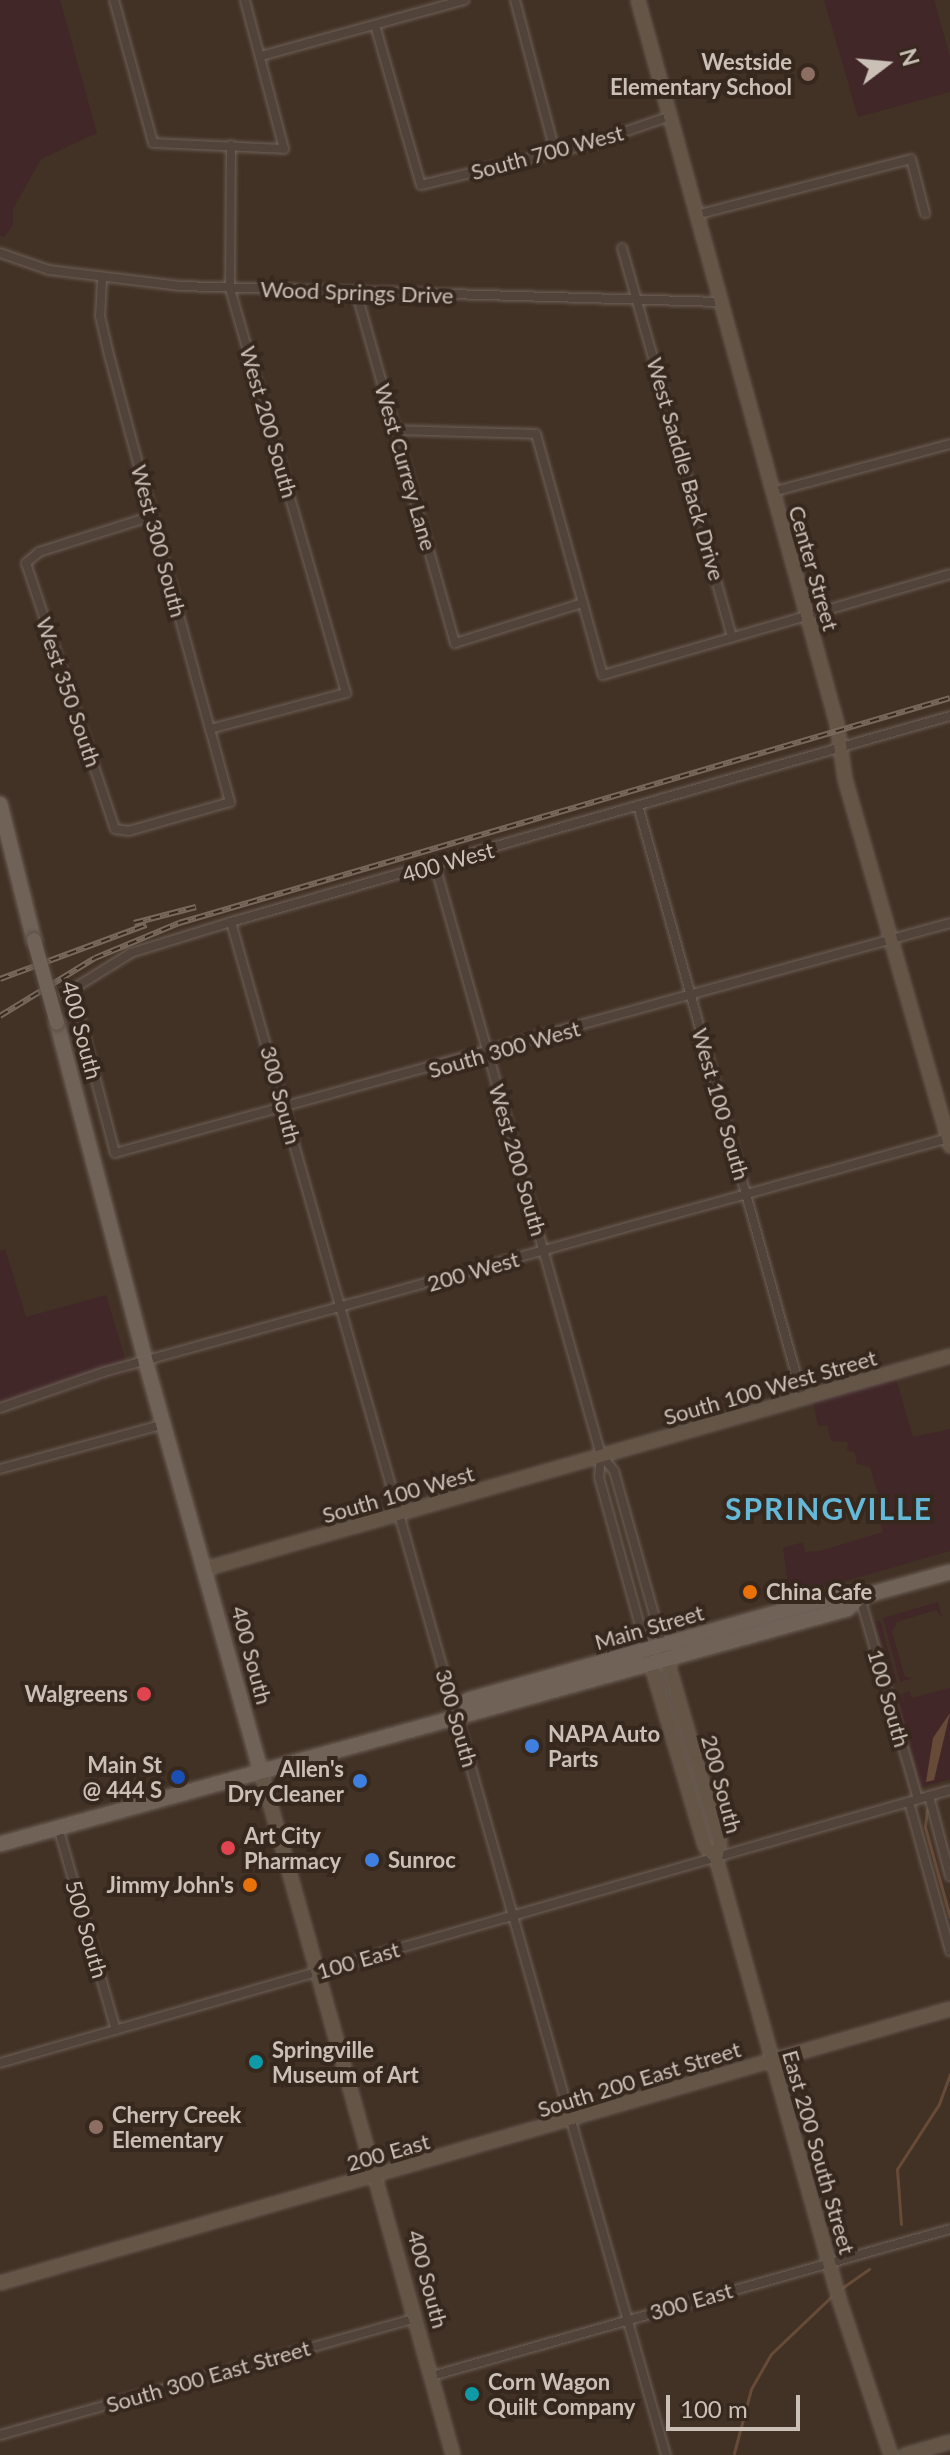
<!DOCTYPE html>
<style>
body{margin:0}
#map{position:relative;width:950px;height:2455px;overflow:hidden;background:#423125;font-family:Lato,sans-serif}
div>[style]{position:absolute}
.green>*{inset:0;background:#422729}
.water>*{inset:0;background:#674b37}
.stream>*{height:3px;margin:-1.5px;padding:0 1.5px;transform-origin:1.5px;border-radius:1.5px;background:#674b37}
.roads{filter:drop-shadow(0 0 2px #6e6157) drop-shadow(0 0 2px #6e6157)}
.street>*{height:8px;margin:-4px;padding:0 4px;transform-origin:4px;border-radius:4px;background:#51433a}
.secondary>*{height:12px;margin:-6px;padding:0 6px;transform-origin:6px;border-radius:6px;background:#645547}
.primary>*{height:14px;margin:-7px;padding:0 7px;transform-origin:7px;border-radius:7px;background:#716258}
.rail>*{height:6px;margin-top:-3px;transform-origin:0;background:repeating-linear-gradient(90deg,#37281e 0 9px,#78685c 0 18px);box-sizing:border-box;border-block:2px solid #78685c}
.bridges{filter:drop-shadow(0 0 2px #5a4d43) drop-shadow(0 0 2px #5a4d43)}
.primary-bridge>*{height:14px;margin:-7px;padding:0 7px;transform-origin:7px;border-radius:7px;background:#716258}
.dots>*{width:22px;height:22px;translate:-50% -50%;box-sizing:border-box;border:4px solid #37281e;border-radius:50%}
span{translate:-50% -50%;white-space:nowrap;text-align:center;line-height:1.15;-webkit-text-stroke:8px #37281e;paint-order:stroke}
.poi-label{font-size:22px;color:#cbc0b6;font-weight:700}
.right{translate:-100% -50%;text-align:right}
.left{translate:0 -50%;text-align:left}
.street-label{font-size:22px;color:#cbc0b6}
.district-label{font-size:30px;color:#65b9d8;font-weight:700;letter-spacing:2px}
.north{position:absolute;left:846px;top:24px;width:80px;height:80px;-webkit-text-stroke:6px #37281e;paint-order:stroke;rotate:74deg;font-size:22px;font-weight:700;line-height:32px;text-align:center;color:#cbc0b6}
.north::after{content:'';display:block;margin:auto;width:28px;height:36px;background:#cbc0b6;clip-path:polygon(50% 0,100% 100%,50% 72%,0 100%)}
.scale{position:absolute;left:666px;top:2395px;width:134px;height:36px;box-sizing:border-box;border:4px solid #cbc0b6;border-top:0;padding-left:10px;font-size:24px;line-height:28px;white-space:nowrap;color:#cbc0b6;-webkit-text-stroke:6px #37281e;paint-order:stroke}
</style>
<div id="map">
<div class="green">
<div style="clip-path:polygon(0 0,60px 0,97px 133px,41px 159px,13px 209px,13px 225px,4px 237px,0 236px)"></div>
<div style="clip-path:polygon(824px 0,934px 0,950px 57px,950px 92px,858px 117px)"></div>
<div style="clip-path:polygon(5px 1249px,26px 1317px,106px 1295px,129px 1372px,0 1410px,0 1251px)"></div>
<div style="clip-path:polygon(896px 1379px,913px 1437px,950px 1429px,950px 1551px,790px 1597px,783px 1548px,803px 1542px,805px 1552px,820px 1551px,883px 1532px,878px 1515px,884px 1513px,870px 1467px,857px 1464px,855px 1453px,847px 1450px,848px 1442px,831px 1441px,827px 1425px,818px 1426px,813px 1402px)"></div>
<div style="clip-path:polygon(938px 1602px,942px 1617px,936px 1610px,897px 1622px,892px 1632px,905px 1677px,913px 1678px,900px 1682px,883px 1618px)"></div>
<div style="clip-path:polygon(875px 1621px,880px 1621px,897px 1683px,893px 1683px)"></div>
<div style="clip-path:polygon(950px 1688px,950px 1779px,922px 1787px,896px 1696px,901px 1694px,904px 1703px,903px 1693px,909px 1691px,912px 1698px)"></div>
</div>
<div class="water">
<div style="clip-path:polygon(950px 1713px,934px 1780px,926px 1782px,933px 1738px)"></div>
</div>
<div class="stream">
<div style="left:927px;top:1810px;width:17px;rotate:97deg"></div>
<div style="left:925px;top:1827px;width:93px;rotate:74.5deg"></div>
<div style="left:901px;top:2224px;width:55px;rotate:-94.2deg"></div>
<div style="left:897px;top:2169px;width:77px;rotate:-57.1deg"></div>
<div style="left:939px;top:2104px;width:32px;rotate:-70deg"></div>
<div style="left:839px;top:2290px;width:37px;rotate:-35deg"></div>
<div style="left:734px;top:2453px;width:66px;rotate:-75.1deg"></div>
<div style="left:751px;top:2389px;width:40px;rotate:-60.3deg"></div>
<div style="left:771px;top:2354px;width:86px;rotate:-43.6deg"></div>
</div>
<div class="roads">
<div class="street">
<div style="left:114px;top:0;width:148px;rotate:74.7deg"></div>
<div style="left:153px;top:143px;width:131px;rotate:2.6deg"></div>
<div style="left:284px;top:149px;width:154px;rotate:-104.7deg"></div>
<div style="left:515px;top:0;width:153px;rotate:75.2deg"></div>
<div style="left:375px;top:25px;width:166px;rotate:74deg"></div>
<div style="left:421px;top:185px;width:173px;rotate:-13.7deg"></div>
<div style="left:589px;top:144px;width:87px;rotate:-18.9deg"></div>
<div style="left:261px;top:56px;width:211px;rotate:-15.4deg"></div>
<div style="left:696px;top:215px;width:222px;rotate:-14.6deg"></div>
<div style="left:911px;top:159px;width:56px;rotate:75.5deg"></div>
<div style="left:622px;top:248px;width:403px;rotate:74.2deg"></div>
<div style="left:0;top:253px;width:52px;rotate:19.1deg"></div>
<div style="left:49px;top:270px;width:132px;rotate:7deg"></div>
<div style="left:180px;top:286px;width:539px;rotate:1.7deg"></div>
<div style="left:102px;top:280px;width:36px;rotate:93deg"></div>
<div style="left:100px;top:316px;width:40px;rotate:77deg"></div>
<div style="left:109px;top:355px;width:167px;rotate:75deg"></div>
<div style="left:152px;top:516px;width:161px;rotate:74.8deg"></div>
<div style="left:194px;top:671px;width:60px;rotate:74.6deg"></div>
<div style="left:210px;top:729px;width:76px;rotate:74.7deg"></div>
<div style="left:230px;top:802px;width:105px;rotate:164deg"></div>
<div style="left:129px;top:831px;width:14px;rotate:-172deg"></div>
<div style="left:115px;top:829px;width:280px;rotate:-108.5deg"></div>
<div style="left:26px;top:563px;width:17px;rotate:-40deg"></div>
<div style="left:39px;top:552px;width:119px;rotate:-17.7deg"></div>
<div style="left:356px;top:291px;width:366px;rotate:74.3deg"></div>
<div style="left:455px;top:643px;width:134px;rotate:-17.4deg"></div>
<div style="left:395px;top:430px;width:141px;rotate:1.6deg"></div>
<div style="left:536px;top:434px;width:250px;rotate:74.5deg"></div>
<div style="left:603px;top:675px;width:361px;rotate:-16.2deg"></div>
<div style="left:772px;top:492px;width:184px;rotate:-15.1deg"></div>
<div style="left:950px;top:716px;width:748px;rotate:164.01deg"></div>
<div style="left:231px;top:922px;width:105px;rotate:162.8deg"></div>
<div style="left:131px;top:953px;width:78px;rotate:148.2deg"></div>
<div style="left:65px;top:994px;width:18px;rotate:49deg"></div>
<div style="left:77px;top:1008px;width:150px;rotate:75.3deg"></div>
<div style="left:115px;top:1153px;width:866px;rotate:-15.4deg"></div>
<div style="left:210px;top:729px;width:141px;rotate:-14.8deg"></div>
<div style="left:346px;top:693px;width:421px;rotate:-106deg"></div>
<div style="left:230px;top:288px;width:143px;rotate:-89.6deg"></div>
<div style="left:639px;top:809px;width:612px;rotate:74.47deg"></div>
<div style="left:435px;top:865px;width:613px;rotate:74.29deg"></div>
<div style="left:601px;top:1455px;width:22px;rotate:95deg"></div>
<div style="left:599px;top:1477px;width:180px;rotate:74.6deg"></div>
<div style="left:231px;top:922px;width:1594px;rotate:74.16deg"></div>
<div style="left:0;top:1408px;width:110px;rotate:-19.1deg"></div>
<div style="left:104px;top:1372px;width:877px;rotate:-15.48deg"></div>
<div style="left:601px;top:1455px;width:21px;rotate:51deg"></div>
<div style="left:614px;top:1471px;width:182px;rotate:74.4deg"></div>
<div style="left:0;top:1469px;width:170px;rotate:-15.3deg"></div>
<div style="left:860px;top:1597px;width:210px;rotate:74deg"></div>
<div style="left:929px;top:1796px;width:83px;rotate:75.3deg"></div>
<div style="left:909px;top:1802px;width:155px;rotate:74.6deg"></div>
<div style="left:58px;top:1827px;width:211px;rotate:74.1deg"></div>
<div style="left:0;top:2063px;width:988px;rotate:-16.03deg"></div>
<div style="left:432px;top:2376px;width:538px;rotate:-15.84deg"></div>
<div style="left:0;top:2435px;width:432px;rotate:-15.7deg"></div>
</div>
<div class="secondary">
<div style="left:638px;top:0;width:751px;rotate:74.63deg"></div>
<div style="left:837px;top:724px;width:56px;rotate:81.7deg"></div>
<div style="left:845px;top:779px;width:382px;rotate:74deg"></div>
<div style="left:205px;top:1569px;width:775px;rotate:-15.96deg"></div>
<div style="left:664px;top:1650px;width:200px;rotate:73.7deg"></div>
<div style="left:720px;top:1842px;width:16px;rotate:104deg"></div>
<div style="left:649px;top:1657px;width:197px;rotate:73.5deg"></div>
<div style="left:705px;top:1846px;width:16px;rotate:47deg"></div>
<div style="left:716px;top:1858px;width:458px;rotate:74.4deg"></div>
<div style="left:839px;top:2299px;width:164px;rotate:71.6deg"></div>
<div style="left:261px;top:1771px;width:710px;rotate:74.32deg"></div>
<div style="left:0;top:2283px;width:989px;rotate:-16.09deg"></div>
<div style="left:905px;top:2455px;width:47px;rotate:-16.1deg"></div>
</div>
<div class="primary">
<div style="left:0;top:804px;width:140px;rotate:76deg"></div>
<div style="left:57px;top:1023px;width:351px;rotate:75.3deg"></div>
<div style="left:146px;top:1363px;width:424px;rotate:74.3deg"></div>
<div style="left:456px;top:1714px;width:18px;rotate:-49deg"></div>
<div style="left:468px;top:1700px;width:390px;rotate:-15.8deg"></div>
<div style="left:843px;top:1594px;width:17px;rotate:10deg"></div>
<div style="left:860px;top:1597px;width:93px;rotate:-15.5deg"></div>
<div style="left:0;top:1844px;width:879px;rotate:-15.51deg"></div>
<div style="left:847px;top:1609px;width:18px;rotate:-43deg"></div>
</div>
</div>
<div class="rail">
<div style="left:134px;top:923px;width:64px;rotate:-14.5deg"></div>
<div style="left:0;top:979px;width:156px;rotate:-20.3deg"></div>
<div style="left:0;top:1016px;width:111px;rotate:-31.4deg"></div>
<div style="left:95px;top:958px;width:91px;rotate:-22.6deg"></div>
<div style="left:179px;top:923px;width:803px;rotate:-16.27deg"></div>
</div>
<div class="bridges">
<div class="primary-bridge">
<div style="left:34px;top:940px;width:86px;rotate:74.5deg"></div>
</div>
</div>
<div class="dots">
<div style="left:808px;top:74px;background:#8d6e63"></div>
<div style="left:750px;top:1592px;background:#e8710a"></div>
<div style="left:144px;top:1694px;background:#e0444e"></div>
<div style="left:532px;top:1746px;background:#3f7fe0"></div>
<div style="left:178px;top:1777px;background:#1a4fb4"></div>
<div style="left:360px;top:1781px;background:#3f7fe0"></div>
<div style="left:228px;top:1848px;background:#e0444e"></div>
<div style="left:372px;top:1860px;background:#3f7fe0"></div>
<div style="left:250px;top:1885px;background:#e8710a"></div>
<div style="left:256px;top:2062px;background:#0f9aa8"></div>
<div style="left:96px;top:2127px;background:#8d6e63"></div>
<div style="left:472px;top:2394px;background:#0f9aa8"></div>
</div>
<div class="poi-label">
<span class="right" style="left:792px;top:74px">Westside<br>Elementary School</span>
<span class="left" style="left:766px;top:1592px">China Cafe</span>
<span class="right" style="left:128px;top:1694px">Walgreens</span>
<span class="left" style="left:548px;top:1746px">NAPA Auto<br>Parts</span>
<span class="right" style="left:162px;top:1777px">Main St<br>@ 444 S</span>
<span class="right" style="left:344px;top:1781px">Allen's<br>Dry Cleaner</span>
<span class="left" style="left:244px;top:1848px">Art City<br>Pharmacy</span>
<span class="left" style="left:388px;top:1860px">Sunroc</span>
<span class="right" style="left:234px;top:1885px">Jimmy John's</span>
<span class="left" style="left:272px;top:2062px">Springville<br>Museum of Art</span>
<span class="left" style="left:112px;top:2127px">Cherry Creek<br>Elementary</span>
<span class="left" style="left:488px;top:2394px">Corn Wagon<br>Quilt Company</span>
</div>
<div class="street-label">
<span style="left:547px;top:152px;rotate:-15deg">South 700 West</span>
<span style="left:357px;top:292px;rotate:2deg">Wood Springs Drive</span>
<span style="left:269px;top:422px;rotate:74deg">West 200 South</span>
<span style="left:406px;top:467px;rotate:74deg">West Currey Lane</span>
<span style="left:686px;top:469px;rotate:74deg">West Saddle Back Drive</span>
<span style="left:159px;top:541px;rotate:75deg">West 300 South</span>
<span style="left:814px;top:568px;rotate:74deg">Center Street</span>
<span style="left:69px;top:692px;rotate:71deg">West 350 South</span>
<span style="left:448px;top:862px;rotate:-16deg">400 West</span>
<span style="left:82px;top:1030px;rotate:75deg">400 South</span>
<span style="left:504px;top:1049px;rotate:-16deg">South 300 West</span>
<span style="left:281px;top:1095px;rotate:75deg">300 South</span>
<span style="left:721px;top:1104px;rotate:74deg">West 100 South</span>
<span style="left:518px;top:1160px;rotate:74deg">West 200 South</span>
<span style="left:473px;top:1271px;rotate:-16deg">200 West</span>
<span style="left:770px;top:1387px;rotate:-16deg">South 100 West Street</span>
<span style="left:398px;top:1494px;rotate:-16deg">South 100 West</span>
<span style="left:649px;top:1627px;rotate:-16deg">Main Street</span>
<span style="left:252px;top:1655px;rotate:75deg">400 South</span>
<span style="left:889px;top:1698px;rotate:74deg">100 South</span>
<span style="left:457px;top:1718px;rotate:74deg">300 South</span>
<span style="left:722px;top:1784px;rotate:75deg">200 South</span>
<span style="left:87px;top:1929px;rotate:74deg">500 South</span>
<span style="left:358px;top:1960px;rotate:-16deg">100 East</span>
<span style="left:639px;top:2079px;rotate:-17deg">South 200 East Street</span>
<span style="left:388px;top:2152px;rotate:-16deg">200 East</span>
<span style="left:819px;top:2152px;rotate:74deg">East 200 South Street</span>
<span style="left:428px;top:2279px;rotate:75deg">400 South</span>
<span style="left:691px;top:2301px;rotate:-16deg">300 East</span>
<span style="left:208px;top:2376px;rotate:-16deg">South 300 East Street</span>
</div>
<div class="district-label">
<span style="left:829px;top:1508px">SPRINGVILLE</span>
</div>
<div class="north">N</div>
<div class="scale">100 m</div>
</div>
